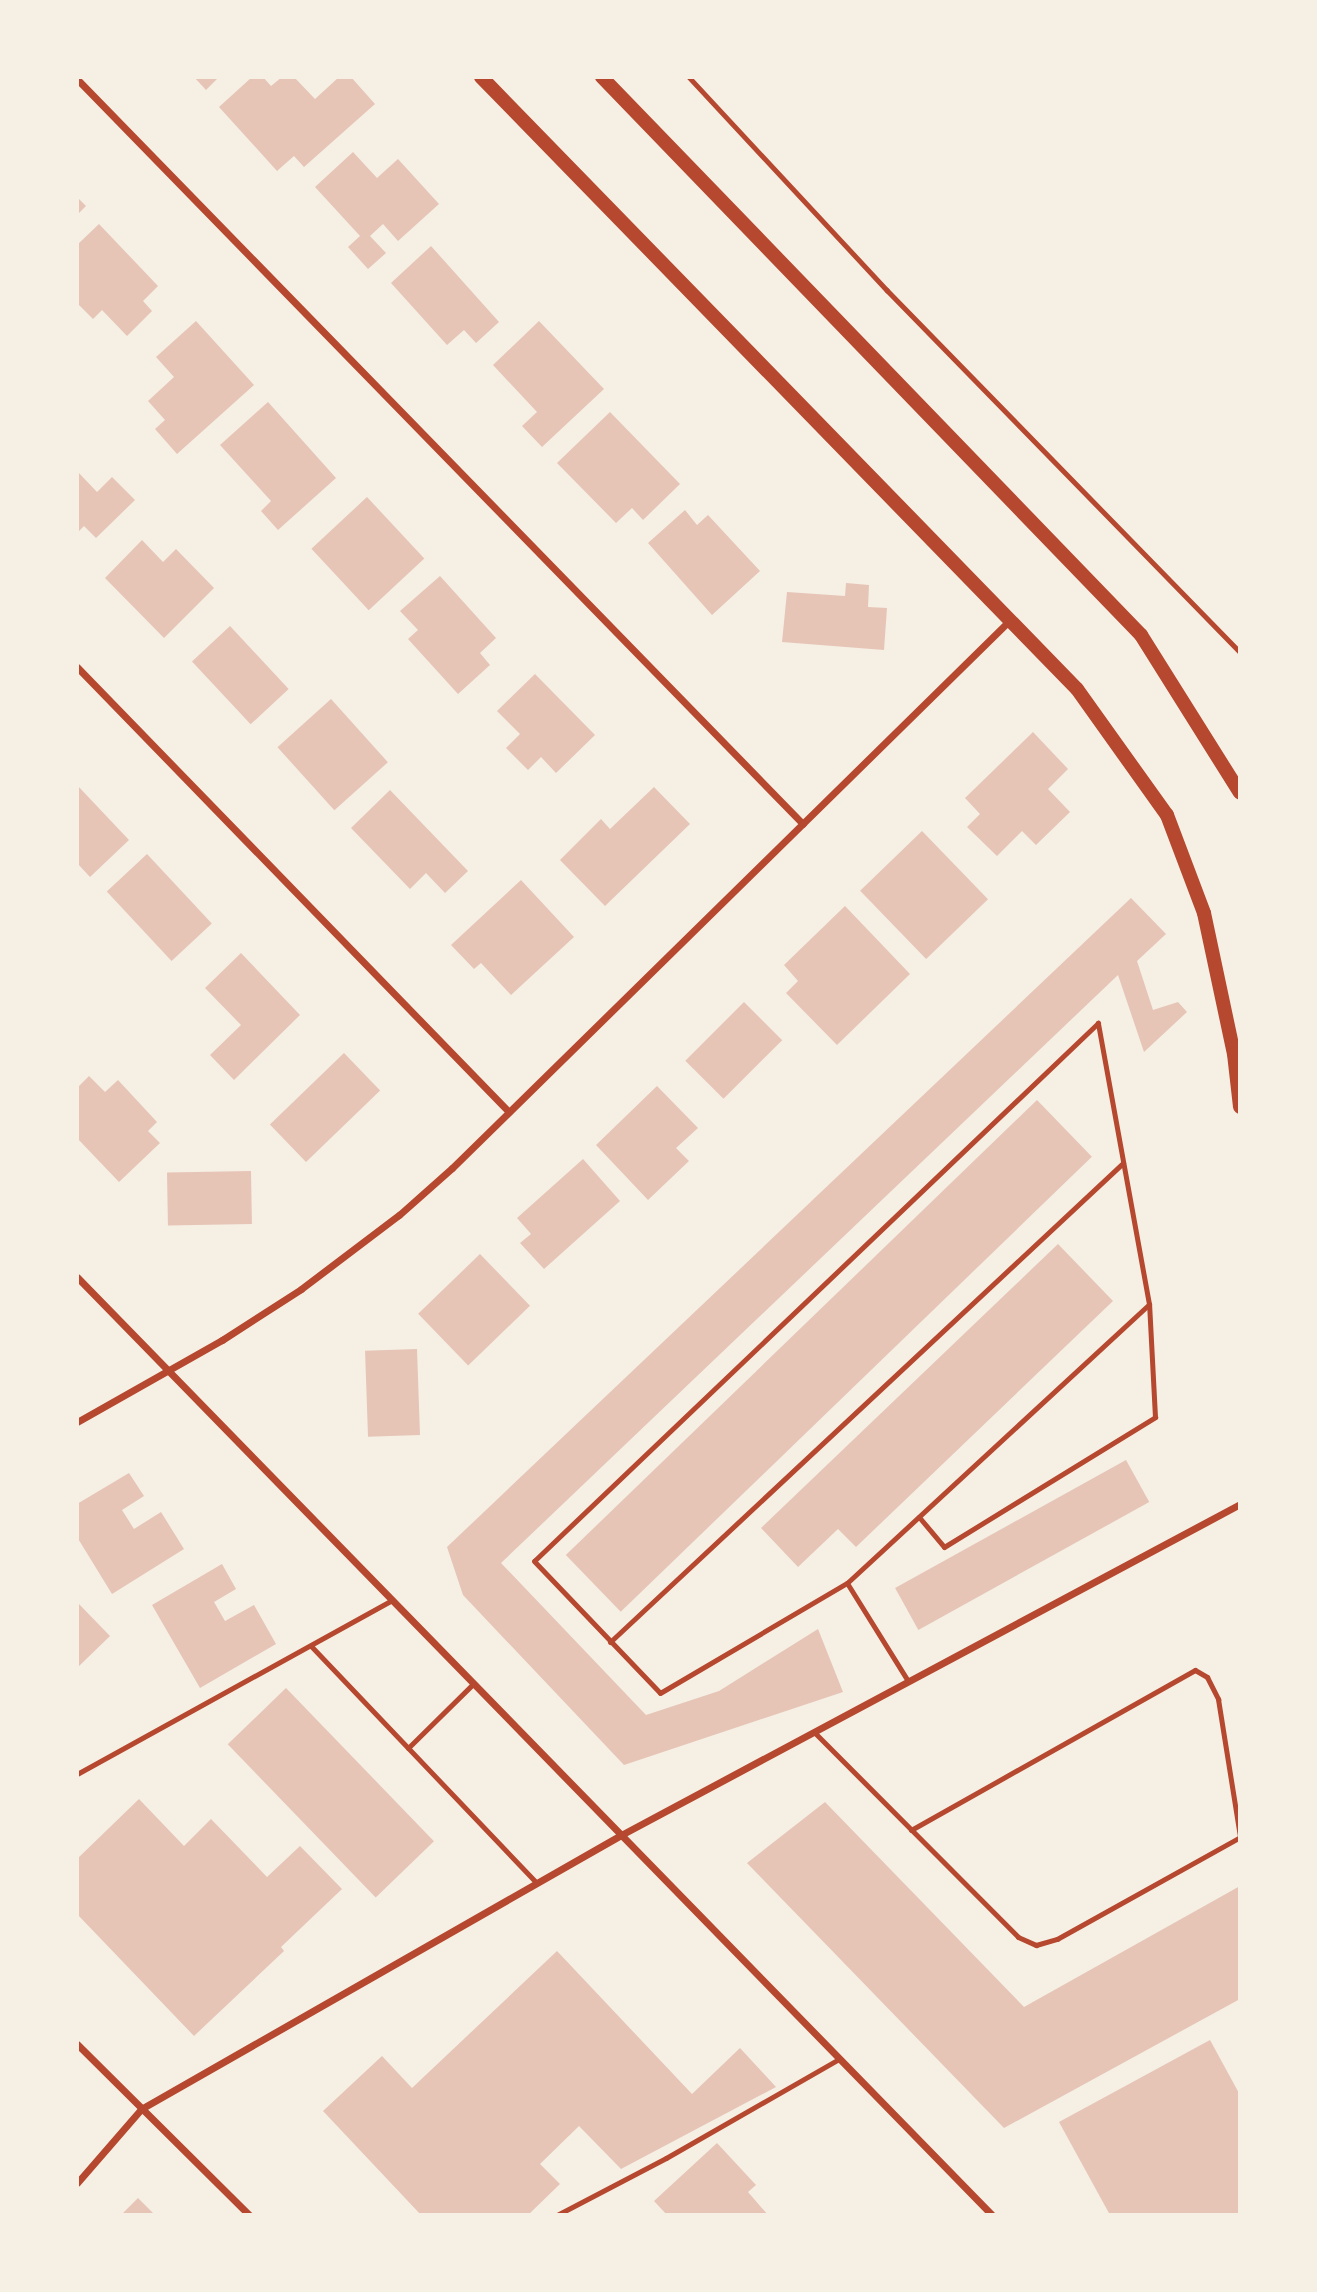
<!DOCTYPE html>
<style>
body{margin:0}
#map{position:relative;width:1317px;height:2292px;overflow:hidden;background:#f6efe4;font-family:"Noto Sans",sans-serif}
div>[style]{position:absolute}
.building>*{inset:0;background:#e6c5b7;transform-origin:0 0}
.path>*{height:4.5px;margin:-2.25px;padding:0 2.25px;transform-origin:2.25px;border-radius:2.25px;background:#b5482f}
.service>*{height:5px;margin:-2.5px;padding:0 2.5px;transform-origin:2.5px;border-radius:2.5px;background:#b5482f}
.minor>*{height:7px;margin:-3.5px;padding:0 3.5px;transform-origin:3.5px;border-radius:3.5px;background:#b5482f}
.secondary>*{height:14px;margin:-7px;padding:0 7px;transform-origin:7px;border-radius:7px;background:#b5482f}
span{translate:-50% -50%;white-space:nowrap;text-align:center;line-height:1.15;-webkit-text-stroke:6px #f6efe4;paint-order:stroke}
.frame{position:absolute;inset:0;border:79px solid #f6efe4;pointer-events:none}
</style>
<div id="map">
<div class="building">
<div style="clip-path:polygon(194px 77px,219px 77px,206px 90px)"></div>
<div style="clip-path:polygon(252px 77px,263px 77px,271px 86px,282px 77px,294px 77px,315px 99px,339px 77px,351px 77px,375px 104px,304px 167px,294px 156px,277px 171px,219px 107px)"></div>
<div style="clip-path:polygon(353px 152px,377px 178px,398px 159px,439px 204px,398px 241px,383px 224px,370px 236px,386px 253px,368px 269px,348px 247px,360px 236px,315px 187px)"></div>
<div style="clip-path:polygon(77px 197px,86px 206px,77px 215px)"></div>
<div style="clip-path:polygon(99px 224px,158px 286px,143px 301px,152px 311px,127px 336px,102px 310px,93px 319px,77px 303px,77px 245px)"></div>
<div style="clip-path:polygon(431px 246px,499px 322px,476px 343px,464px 330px,447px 345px,391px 283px)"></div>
<div style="clip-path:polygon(196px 321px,254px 385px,177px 454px,155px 429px,165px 420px,148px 401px,174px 377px,156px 357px)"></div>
<div style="clip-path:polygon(539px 321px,604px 389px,542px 447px,522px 426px,537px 412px,493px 365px)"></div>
<div style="clip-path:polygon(268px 402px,336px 478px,278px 530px,261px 511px,271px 501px,220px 445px)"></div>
<div style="clip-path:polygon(610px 412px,680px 484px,643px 520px,632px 508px,616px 523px,557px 463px)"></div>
<div style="clip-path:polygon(77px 471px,97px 492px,112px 477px,135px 500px,96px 538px,84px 526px,77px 533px)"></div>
<div style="left:367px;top:497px;width:84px;height:76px;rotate:47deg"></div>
<div style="clip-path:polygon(685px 510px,697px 525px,708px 515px,760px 571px,712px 615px,648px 543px)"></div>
<div style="clip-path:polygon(142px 540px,163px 562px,176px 549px,214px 588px,164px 638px,105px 578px)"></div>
<div style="clip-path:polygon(440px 576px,496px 638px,480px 653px,490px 665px,458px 694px,408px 639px,418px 630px,400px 611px)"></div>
<div style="clip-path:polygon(846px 583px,869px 585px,868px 607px,887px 608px,884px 650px,782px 642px,787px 592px,845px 596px)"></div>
<div style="left:230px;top:626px;width:86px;height:52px;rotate:47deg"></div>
<div style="clip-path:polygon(535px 674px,595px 735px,556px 773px,541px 757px,528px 770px,506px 748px,520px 734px,497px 711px)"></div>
<div style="left:331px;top:699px;width:85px;height:72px;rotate:48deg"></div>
<div style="clip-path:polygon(1033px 732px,1068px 769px,1048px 789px,1070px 812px,1036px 845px,1022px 831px,997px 856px,967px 827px,980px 814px,965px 798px)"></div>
<div style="clip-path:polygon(77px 785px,129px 840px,90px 877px,77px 863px)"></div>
<div style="clip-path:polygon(654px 787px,690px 824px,605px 906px,560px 860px,601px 819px,610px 829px)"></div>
<div style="clip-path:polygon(390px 790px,468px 871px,445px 893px,426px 873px,410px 889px,351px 828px)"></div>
<div style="left:922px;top:831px;width:95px;height:86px;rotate:46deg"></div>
<div style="left:147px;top:854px;width:95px;height:55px;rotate:47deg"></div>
<div style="clip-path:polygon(521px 880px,574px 937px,511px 995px,481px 963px,474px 969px,451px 945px)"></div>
<div style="clip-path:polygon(1131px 898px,1166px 934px,1137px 961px,1153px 1010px,1178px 1002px,1187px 1012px,1144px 1052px,1118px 975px,501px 1563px,646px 1715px,719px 1691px,818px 1629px,843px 1692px,624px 1765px,463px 1595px,447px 1547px)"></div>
<div style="clip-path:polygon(845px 906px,910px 974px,837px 1045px,786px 993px,798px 981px,784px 965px)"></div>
<div style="clip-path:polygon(241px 953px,300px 1015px,234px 1080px,210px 1055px,241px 1025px,205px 988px)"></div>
<div style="left:744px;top:1002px;width:54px;height:83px;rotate:45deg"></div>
<div style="left:344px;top:1053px;width:52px;height:103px;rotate:46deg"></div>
<div style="clip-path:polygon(89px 1076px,105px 1092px,118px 1080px,157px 1122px,148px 1131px,160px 1143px,119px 1182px,77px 1138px,77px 1088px)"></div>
<div style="clip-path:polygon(657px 1086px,698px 1128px,676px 1148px,689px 1161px,648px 1200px,596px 1145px)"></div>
<div style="left:1037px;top:1100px;width:79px;height:655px;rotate:46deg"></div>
<div style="clip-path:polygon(583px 1159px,620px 1201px,544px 1269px,520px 1243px,531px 1234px,517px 1218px)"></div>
<div style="left:251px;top:1171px;width:53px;height:84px;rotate:89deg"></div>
<div style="clip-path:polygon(1058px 1244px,1113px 1301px,856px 1547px,838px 1529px,798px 1567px,761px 1528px)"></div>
<div style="left:480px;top:1254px;width:72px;height:86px;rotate:46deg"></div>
<div style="left:417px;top:1349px;width:86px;height:52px;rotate:88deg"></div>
<div style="left:1126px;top:1460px;width:48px;height:264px;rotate:61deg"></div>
<div style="clip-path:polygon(129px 1473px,144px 1496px,122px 1510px,134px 1529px,161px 1512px,184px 1549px,112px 1594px,77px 1537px,77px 1504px)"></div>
<div style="clip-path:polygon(222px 1564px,236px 1589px,214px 1602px,225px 1621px,254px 1605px,276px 1644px,200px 1688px,152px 1605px)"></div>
<div style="clip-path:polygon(77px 1602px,110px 1636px,77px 1668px)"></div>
<div style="left:286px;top:1688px;width:213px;height:81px;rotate:46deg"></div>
<div style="clip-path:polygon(139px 1799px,184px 1846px,211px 1819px,267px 1877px,300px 1846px,342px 1889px,281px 1947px,284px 1951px,194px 2036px,77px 1914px,77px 1859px)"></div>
<div style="clip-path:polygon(825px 1802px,1024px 2007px,1240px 1886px,1240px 1999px,1004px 2128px,747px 1863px)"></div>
<div style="clip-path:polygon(557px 1951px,692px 2094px,740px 2048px,776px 2087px,621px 2169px,579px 2126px,540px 2164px,560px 2184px,528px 2215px,421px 2215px,323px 2111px,382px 2056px,412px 2088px)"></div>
<div style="clip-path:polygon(1210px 2040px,1240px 2095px,1240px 2212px,1234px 2215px,1110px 2215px,1059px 2122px)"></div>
<div style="clip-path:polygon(717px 2143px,756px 2185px,748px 2192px,768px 2215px,667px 2215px,654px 2201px)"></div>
<div style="clip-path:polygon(138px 2198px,155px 2215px,121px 2215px)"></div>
</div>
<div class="path">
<div style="left:689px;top:77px;width:291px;rotate:47.1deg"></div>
<div style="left:887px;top:290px;width:506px;rotate:45.72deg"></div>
</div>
<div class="service">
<div style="left:919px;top:1517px;width:39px;rotate:50deg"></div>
<div style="left:944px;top:1547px;width:248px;rotate:-31.6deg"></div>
<div style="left:1155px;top:1417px;width:113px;rotate:-93deg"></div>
<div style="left:847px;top:1583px;width:411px;rotate:-42.7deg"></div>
<div style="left:1149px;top:1304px;width:286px;rotate:-100.3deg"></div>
<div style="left:1098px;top:1023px;width:779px;rotate:136.35deg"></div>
<div style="left:534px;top:1561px;width:182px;rotate:46.3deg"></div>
<div style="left:660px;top:1693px;width:217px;rotate:-30.5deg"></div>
<div style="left:847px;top:1583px;width:115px;rotate:58.1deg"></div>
<div style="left:610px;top:1642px;width:702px;rotate:-43.04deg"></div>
<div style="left:311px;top:1646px;width:327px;rotate:46.4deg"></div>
<div style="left:814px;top:1732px;width:289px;rotate:45.1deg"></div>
<div style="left:1018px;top:1937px;width:20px;rotate:24deg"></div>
<div style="left:1036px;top:1945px;width:22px;rotate:-16deg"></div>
<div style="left:1057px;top:1939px;width:210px;rotate:-29.1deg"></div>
<div style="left:408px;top:1748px;width:91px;rotate:-44.6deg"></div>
<div style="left:77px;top:1774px;width:360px;rotate:-28.9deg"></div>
<div style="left:911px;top:1830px;width:326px;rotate:-29.4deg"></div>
<div style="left:1195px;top:1670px;width:14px;rotate:30deg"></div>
<div style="left:1207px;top:1677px;width:25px;rotate:63deg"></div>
<div style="left:1218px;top:1699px;width:140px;rotate:80.9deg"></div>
<div style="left:557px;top:2215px;width:123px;rotate:-27.6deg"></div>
<div style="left:666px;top:2158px;width:199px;rotate:-29.8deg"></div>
</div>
<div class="minor">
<div style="left:77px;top:79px;width:1040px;rotate:45.74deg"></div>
<div style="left:77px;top:667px;width:620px;rotate:45.85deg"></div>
<div style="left:77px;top:1277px;width:1310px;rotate:45.71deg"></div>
<div style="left:77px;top:1422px;width:167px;rotate:-29.5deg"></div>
<div style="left:222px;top:1340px;width:94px;rotate:-32.8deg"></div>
<div style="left:301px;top:1289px;width:123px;rotate:-37.1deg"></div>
<div style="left:399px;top:1215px;width:71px;rotate:-41.6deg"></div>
<div style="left:452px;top:1168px;width:782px;rotate:-44.48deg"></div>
<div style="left:77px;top:2044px;width:243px;rotate:44.8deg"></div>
<div style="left:77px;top:2183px;width:98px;rotate:-49.1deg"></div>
<div style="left:141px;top:2109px;width:553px;rotate:-29.72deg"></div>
<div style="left:621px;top:1835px;width:702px;rotate:-28.13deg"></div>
</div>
<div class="secondary">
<div style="left:481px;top:77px;width:854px;rotate:45.76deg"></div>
<div style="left:1077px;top:689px;width:155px;rotate:54.5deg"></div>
<div style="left:1167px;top:815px;width:105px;rotate:69.3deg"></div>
<div style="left:1204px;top:913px;width:144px;rotate:78deg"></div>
<div style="left:1234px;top:1054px;width:53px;rotate:83.5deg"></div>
<div style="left:602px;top:77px;width:776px;rotate:45.99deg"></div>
<div style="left:1141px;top:635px;width:186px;rotate:57.9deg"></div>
</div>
<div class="frame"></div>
</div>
